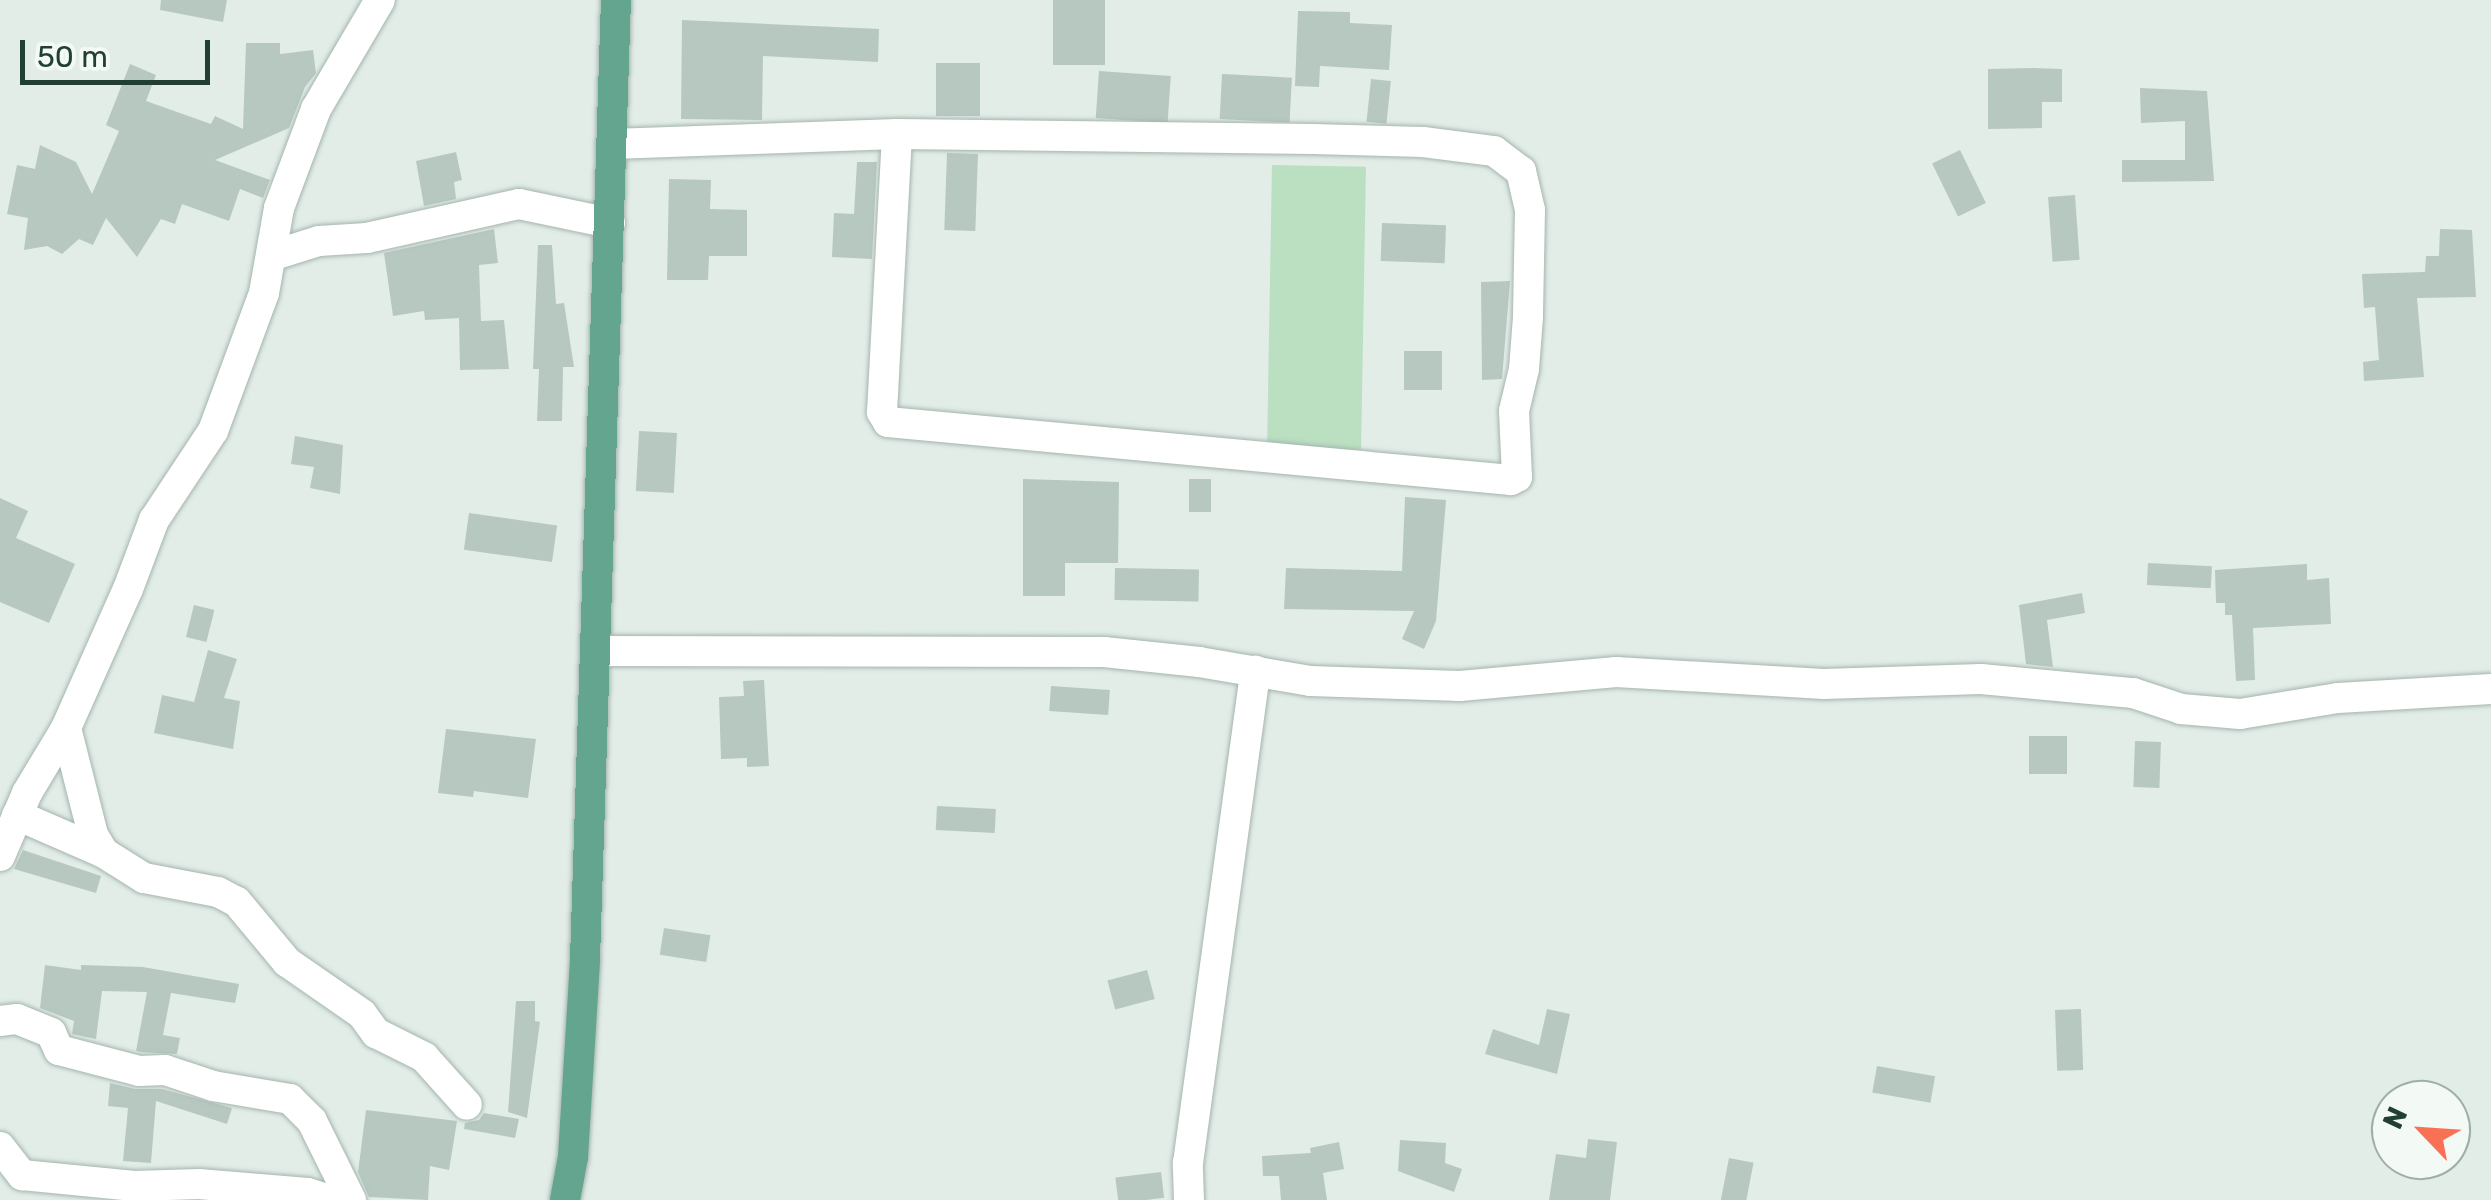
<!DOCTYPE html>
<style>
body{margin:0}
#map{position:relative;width:2491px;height:1200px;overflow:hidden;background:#e2ede7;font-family:Rubik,sans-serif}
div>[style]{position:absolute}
.green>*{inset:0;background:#badfc1;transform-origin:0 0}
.building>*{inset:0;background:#b7c8c0;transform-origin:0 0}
.roads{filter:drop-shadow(0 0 2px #a4b5ae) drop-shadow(0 0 2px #a4b5ae)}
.minor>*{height:30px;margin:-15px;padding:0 15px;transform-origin:15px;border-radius:15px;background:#fff}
.major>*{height:30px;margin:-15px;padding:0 15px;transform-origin:15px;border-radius:15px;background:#64a590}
span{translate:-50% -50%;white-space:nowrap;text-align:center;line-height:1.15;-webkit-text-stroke:8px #f3f9f5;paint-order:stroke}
.north{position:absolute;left:2371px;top:1080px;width:100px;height:100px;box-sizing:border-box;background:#f3f9f5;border:2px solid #9fafa8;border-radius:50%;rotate:295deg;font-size:28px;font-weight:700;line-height:40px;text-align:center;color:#213f35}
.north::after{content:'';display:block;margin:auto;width:35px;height:45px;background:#f97154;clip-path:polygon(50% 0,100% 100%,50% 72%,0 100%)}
.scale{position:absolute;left:20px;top:40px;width:190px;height:45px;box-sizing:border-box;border:5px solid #213f35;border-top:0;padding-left:12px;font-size:30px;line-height:35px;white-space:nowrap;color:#213f35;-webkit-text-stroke:8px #f3f9f5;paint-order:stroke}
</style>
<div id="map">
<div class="green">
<div style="left:1272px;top:165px;width:94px;height:283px;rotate:1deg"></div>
</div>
<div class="building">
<div style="clip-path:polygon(161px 0,227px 0,223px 22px,160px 10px)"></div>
<div style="left:1053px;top:0;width:52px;height:65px"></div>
<div style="clip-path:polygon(1298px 11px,1350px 12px,1350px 23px,1392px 25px,1389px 70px,1320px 66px,1319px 87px,1295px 86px)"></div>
<div style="clip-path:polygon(682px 20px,879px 29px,878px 62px,763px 56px,762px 120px,681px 119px)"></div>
<div style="clip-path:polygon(246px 43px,280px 43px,280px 54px,313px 50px,316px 73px,305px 87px,289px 128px,215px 160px,270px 180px,263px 198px,240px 189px,229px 221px,182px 204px,175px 224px,161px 219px,137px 257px,106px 218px,93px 245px,79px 239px,62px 254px,47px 246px,24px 250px,28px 218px,7px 214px,17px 165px,35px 169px,40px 145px,76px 162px,92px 194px,119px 131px,106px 125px,130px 64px,156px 75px,146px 101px,211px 124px,215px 116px,243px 129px)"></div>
<div style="left:936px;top:63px;width:44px;height:53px"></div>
<div style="clip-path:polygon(2033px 68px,2062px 69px,2062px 102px,2042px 102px,2042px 128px,1988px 129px,1988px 69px)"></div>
<div style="left:1099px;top:71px;width:72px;height:47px;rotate:4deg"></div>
<div style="left:1222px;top:74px;width:70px;height:45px;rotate:3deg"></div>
<div style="left:1371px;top:79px;width:20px;height:43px;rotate:6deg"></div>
<div style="clip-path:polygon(2140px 88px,2207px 91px,2214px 181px,2122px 182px,2122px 160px,2185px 160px,2185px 121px,2141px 123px)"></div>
<div style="left:1960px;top:150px;width:59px;height:31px;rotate:64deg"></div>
<div style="clip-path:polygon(456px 152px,462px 180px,454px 182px,456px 199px,424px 206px,416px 161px)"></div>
<div style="left:947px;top:153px;width:31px;height:77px;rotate:2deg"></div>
<div style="clip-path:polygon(857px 162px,877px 162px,872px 259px,832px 257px,834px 213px,854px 214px)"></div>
<div style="clip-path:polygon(669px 179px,711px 180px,710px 209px,747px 210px,747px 256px,709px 256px,708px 280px,667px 280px)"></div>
<div style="left:2075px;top:195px;width:65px;height:27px;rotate:86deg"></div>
<div style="left:1382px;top:223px;width:64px;height:38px;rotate:2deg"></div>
<div style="clip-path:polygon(494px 229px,498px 263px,479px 265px,481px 321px,504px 320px,509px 369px,460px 370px,459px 318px,425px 320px,424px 311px,393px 316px,384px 253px)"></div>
<div style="clip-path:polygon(2440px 229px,2472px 230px,2476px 297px,2417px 298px,2424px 377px,2364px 381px,2363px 362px,2379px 360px,2375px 307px,2364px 308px,2362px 274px,2425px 272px,2426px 256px,2439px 256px)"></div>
<div style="clip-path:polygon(538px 245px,552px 245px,556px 304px,564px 303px,574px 367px,563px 367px,562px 421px,537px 421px,539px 369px,533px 369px)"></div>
<div style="clip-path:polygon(1510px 281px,1502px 379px,1482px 380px,1481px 282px)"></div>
<div style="left:1404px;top:351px;width:38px;height:39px"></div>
<div style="left:639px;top:431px;width:38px;height:60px;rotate:3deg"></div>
<div style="clip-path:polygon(295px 436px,343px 445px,340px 494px,310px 488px,314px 467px,291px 464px)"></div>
<div style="clip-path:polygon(1023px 479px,1119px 482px,1118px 563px,1065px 563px,1065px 596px,1023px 596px)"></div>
<div style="left:1189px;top:479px;width:22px;height:33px"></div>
<div style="clip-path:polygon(1405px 497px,1446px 500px,1436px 621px,1424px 649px,1402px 639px,1414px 611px,1284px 609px,1286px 568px,1402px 571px)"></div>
<div style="clip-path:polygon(0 498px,28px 511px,16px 538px,75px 564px,49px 623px,0 602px)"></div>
<div style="left:469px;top:513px;width:89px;height:37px;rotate:8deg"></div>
<div style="left:2148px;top:563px;width:64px;height:22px;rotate:3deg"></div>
<div style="clip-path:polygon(2307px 564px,2307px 580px,2329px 578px,2331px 624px,2253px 628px,2255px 680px,2236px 681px,2232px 615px,2225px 615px,2225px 603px,2216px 603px,2215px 570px)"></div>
<div style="left:1115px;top:568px;width:84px;height:32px;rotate:1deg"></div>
<div style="clip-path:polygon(2082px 593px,2085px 613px,2047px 620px,2053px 667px,2026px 664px,2019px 605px)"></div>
<div style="left:194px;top:605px;width:21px;height:33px;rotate:14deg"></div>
<div style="clip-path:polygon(208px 650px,237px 659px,224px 698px,240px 701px,233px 749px,154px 733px,162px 695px,194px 702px)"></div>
<div style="clip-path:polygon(764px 680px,769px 766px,747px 767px,747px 758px,721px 759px,719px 697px,744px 696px,743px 681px)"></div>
<div style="left:1051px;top:686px;width:59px;height:25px;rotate:4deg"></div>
<div style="clip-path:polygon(446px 729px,536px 739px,528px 798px,474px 791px,473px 797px,438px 793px)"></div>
<div style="left:2029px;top:736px;width:38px;height:38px"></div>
<div style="left:2135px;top:741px;width:26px;height:46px;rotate:2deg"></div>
<div style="left:937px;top:806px;width:59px;height:24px;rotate:3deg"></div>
<div style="clip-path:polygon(23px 850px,101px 876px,96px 893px,14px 869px)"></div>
<div style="left:664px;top:928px;width:47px;height:27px;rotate:9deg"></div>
<div style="clip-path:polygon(45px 965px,81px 970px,81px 965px,143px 967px,239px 984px,235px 1003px,171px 993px,163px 1035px,180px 1038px,177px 1054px,141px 1052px,136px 1051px,147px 992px,102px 991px,96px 1039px,72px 1034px,74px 1021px,40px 1008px)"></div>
<div style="left:1147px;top:970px;width:30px;height:41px;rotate:75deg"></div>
<div style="clip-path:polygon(516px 1001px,535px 1001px,535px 1021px,540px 1022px,527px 1118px,508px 1112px)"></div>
<div style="clip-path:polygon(1547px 1009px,1570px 1014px,1557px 1074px,1485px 1054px,1493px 1029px,1539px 1045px)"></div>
<div style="left:2081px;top:1009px;width:61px;height:26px;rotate:88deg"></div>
<div style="left:1877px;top:1066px;width:59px;height:27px;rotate:10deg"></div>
<div style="clip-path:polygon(110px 1083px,135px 1089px,162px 1089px,232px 1108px,227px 1124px,156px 1101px,151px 1163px,123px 1161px,128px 1108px,108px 1106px)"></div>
<div style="clip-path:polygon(366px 1110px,457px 1121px,449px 1170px,430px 1166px,428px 1200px,369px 1197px,358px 1172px)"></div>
<div style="clip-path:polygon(484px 1113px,519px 1119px,515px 1138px,464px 1129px,465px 1123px,479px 1120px)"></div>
<div style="clip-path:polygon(1588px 1139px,1617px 1142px,1610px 1200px,1549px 1200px,1556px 1154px,1586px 1158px)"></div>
<div style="clip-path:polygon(1400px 1140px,1446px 1143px,1445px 1163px,1462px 1169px,1454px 1192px,1398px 1171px)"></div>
<div style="clip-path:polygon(1339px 1142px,1344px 1169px,1323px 1173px,1327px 1200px,1281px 1200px,1279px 1176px,1263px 1176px,1262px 1156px,1311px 1153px,1310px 1148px)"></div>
<div style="left:1729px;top:1158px;width:25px;height:43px;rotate:11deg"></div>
<div style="left:1161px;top:1172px;width:26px;height:46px;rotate:83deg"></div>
</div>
<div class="roads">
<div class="minor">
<div style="left:612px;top:144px;width:285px;rotate:-2deg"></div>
<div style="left:897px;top:134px;width:416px;rotate:0.7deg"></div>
<div style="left:1313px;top:139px;width:110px;rotate:1.6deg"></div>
<div style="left:1423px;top:142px;width:72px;rotate:7.2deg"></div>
<div style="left:1494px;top:151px;width:34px;rotate:37deg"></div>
<div style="left:1521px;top:171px;width:40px;rotate:77deg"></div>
<div style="left:1530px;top:210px;width:107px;rotate:91.1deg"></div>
<div style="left:1528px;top:317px;width:52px;rotate:94.4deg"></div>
<div style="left:1524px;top:369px;width:43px;rotate:103.4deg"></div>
<div style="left:1514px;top:411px;width:66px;rotate:87.4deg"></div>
<div style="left:1517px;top:477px;width:7px;rotate:153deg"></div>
<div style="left:1511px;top:480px;width:626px;rotate:-174.68deg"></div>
<div style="left:888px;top:422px;width:12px;rotate:-121deg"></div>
<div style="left:882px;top:412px;width:278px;rotate:-86.9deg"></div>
<div style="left:271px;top:256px;width:50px;rotate:-17.4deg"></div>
<div style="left:319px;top:241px;width:48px;rotate:-3.6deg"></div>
<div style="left:367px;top:238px;width:156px;rotate:-12.6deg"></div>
<div style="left:519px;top:204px;width:93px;rotate:11.8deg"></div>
<div style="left:597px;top:651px;width:507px;rotate:0.11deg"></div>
<div style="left:1104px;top:652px;width:96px;rotate:6deg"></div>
<div style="left:1199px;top:662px;width:113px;rotate:9.7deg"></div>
<div style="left:1310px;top:681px;width:150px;rotate:1.9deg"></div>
<div style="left:1460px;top:686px;width:157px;rotate:-5.1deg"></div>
<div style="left:1616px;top:672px;width:208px;rotate:3.3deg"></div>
<div style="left:1824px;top:684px;width:157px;rotate:-1.8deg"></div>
<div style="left:1981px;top:679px;width:153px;rotate:5.3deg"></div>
<div style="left:2133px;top:693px;width:51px;rotate:18.4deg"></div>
<div style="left:2181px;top:709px;width:59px;rotate:4.8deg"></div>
<div style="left:2240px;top:714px;width:99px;rotate:-9.3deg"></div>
<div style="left:2338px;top:698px;width:153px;rotate:-3.4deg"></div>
<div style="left:66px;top:728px;width:110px;rotate:75.8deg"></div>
<div style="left:93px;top:835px;width:21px;rotate:59deg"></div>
<div style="left:17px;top:815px;width:95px;rotate:23.6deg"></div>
<div style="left:104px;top:853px;width:47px;rotate:32deg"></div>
<div style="left:144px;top:878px;width:75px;rotate:10.7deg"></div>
<div style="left:218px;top:892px;width:21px;rotate:28deg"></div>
<div style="left:237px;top:902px;width:78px;rotate:50.2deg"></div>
<div style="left:287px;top:962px;width:91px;rotate:34.7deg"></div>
<div style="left:362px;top:1014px;width:24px;rotate:54deg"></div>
<div style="left:376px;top:1033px;width:54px;rotate:26.6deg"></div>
<div style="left:424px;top:1057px;width:64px;rotate:48.1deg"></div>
<div style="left:0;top:856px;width:69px;rotate:-66.8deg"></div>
<div style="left:27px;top:793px;width:76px;rotate:-59deg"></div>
<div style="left:66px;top:728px;width:152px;rotate:-66deg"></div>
<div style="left:128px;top:589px;width:74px;rotate:-69.4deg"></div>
<div style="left:154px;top:520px;width:107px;rotate:-56.5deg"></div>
<div style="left:213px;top:431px;width:147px;rotate:-69.7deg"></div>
<div style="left:264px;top:293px;width:86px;rotate:-80deg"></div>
<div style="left:279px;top:208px;width:106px;rotate:-69.5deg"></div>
<div style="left:316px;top:109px;width:126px;rotate:-59.6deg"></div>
<div style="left:0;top:1021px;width:17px;rotate:-7deg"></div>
<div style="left:17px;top:1019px;width:37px;rotate:22deg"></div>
<div style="left:51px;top:1033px;width:19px;rotate:65deg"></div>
<div style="left:59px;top:1050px;width:83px;rotate:14.7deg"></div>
<div style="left:139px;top:1071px;width:26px;rotate:-2deg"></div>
<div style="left:165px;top:1070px;width:51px;rotate:18.4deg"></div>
<div style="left:213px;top:1086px;width:78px;rotate:9.6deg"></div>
<div style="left:290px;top:1099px;width:31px;rotate:45deg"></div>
<div style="left:312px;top:1121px;width:88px;rotate:63.7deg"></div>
<div style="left:0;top:1147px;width:36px;rotate:52deg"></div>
<div style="left:22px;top:1175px;width:113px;rotate:5.6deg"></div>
<div style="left:134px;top:1186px;width:65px;rotate:-1.8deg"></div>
<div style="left:199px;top:1184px;width:109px;rotate:4.7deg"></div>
<div style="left:308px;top:1193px;width:22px;rotate:18deg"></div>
<div style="left:1189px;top:1200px;width:37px;rotate:-92deg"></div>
<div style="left:1188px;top:1163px;width:497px;rotate:-82.2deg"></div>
</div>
<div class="major">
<div style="left:565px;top:1200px;width:44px;rotate:-79.5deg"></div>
<div style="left:573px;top:1157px;width:198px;rotate:-86.5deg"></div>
<div style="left:585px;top:959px;width:960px;rotate:-88.15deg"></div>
</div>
</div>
<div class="north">N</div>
<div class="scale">50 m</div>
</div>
